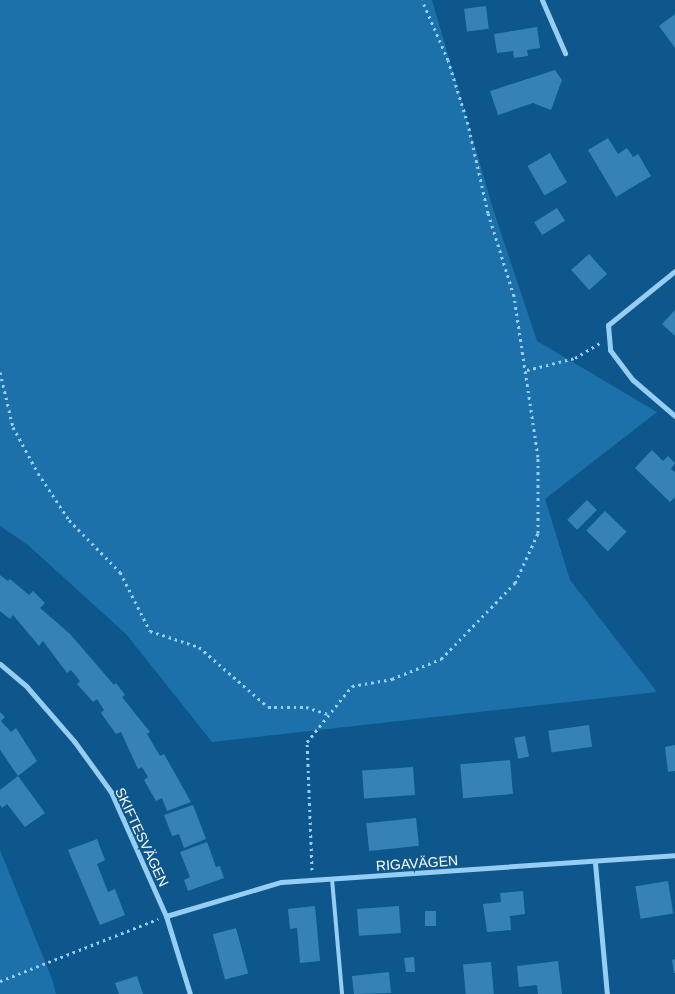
<!DOCTYPE html>
<meta charset="utf-8">
<style>
body{margin:0}
#map{position:relative;width:675px;height:994px;overflow:hidden;background:#0e578d;font-family:Arial,sans-serif}
div>[style]{position:absolute}
.green>*{inset:0;background:#1c71ab}
.building>*{inset:0;background:#3682b7;transform-origin:0 0}
.path>*{height:3px;margin-top:-1.5px;transform-origin:0;background:repeating-linear-gradient(90deg,#95cdf3 0 2.5px,transparent 0 6.5px)}
.service>*{height:4px;margin:-2px;padding:0 2px;transform-origin:2px;border-radius:2px;background:#95cdf3}
.minor>*{height:5px;margin:-2.5px;padding:0 2.5px;transform-origin:2.5px;border-radius:2.5px;background:#95cdf3}
span{translate:-50% -50%;white-space:nowrap;text-align:center;line-height:1.15;-webkit-text-stroke:4px #0e578d;paint-order:stroke}
.street-label{font-size:14px;color:#fff}
</style>
<div id="map">
<div class="green">
<div style="clip-path:polygon(0 0,432px 0,494px 212px,537px 341px,657px 412px,545px 499px,570px 580px,657px 692px,212px 742px,126px 634px,28px 545px,0 526px)"></div>
<div style="clip-path:polygon(0 850px,52px 979px,56px 994px,0 994px)"></div>
</div>
<div class="building">
<div style="left:486px;top:6px;width:23px;height:22px;rotate:83deg"></div>
<div style="clip-path:polygon(675px 14px,675px 48px,659px 26px)"></div>
<div style="clip-path:polygon(537px 27px,540px 48px,527px 50px,528px 56px,514px 58px,513px 51px,497px 53px,494px 34px)"></div>
<div style="clip-path:polygon(555px 70px,562px 80px,551px 110px,533px 103px,498px 115px,490px 91px)"></div>
<div style="clip-path:polygon(608px 138px,618px 154px,627px 148px,633px 157px,638px 154px,651px 176px,616px 197px,588px 150px)"></div>
<div style="left:550px;top:153px;width:34px;height:26px;rotate:60deg"></div>
<div style="left:557px;top:208px;width:15px;height:27px;rotate:58deg"></div>
<div style="left:589px;top:254px;width:27px;height:24px;rotate:48deg"></div>
<div style="clip-path:polygon(675px 310px,675px 336px,662px 324px)"></div>
<div style="clip-path:polygon(652px 450px,663px 461px,668px 456px,675px 463px,671px 469px,675px 472px,675px 497px,670px 502px,635px 468px)"></div>
<div style="left:587px;top:500px;width:14px;height:28px;rotate:45deg"></div>
<div style="left:605px;top:511px;width:30px;height:27px;rotate:44deg"></div>
<div style="clip-path:polygon(0 575px,8px 581px,10px 579px,29px 595px,33px 591px,45px 603px,40px 608px,70px 634px,114px 685px,116px 683px,125px 695px,122px 697px,150px 732px,147px 734px,160px 756px,164px 754px,191px 802px,167px 811px,162px 798px,156px 801px,144px 780px,148px 777px,142px 767px,138px 769px,121px 732px,116px 734px,101px 713px,104px 710px,97px 699px,93px 702px,77px 684px,80px 681px,71px 670px,67px 673px,43px 641px,39px 646px,13px 615px,10px 619px,0 611px)"></div>
<div style="clip-path:polygon(0 712px,5px 717px,1px 721px,11px 732px,16px 728px,37px 761px,18px 776px,0 750px)"></div>
<div style="left:589px;top:725px;width:22px;height:41px;rotate:82deg"></div>
<div style="left:525px;top:736px;width:21px;height:11px;rotate:79deg"></div>
<div style="clip-path:polygon(675px 745px,675px 771px,668px 772px,665px 747px)"></div>
<div style="left:510px;top:760px;width:34px;height:50px;rotate:85deg"></div>
<div style="left:413px;top:767px;width:28px;height:51px;rotate:86deg"></div>
<div style="clip-path:polygon(18px 776px,45px 813px,25px 827px,7px 804px,2px 808px,0 805px,0 790px)"></div>
<div style="clip-path:polygon(193px 805px,206px 839px,184px 848px,179px 834px,172px 836px,164px 815px)"></div>
<div style="left:416px;top:818px;width:28px;height:50px;rotate:84deg"></div>
<div style="clip-path:polygon(97px 839px,105px 860px,97px 864px,108px 892px,115px 889px,125px 915px,100px 925px,68px 850px)"></div>
<div style="clip-path:polygon(207px 842px,216px 867px,220px 866px,224px 878px,188px 891px,184px 880px,190px 877px,180px 852px)"></div>
<div style="left:668px;top:881px;width:33px;height:33px;rotate:81deg"></div>
<div style="clip-path:polygon(523px 891px,525px 914px,510px 916px,511px 930px,487px 932px,483px 904px,501px 902px,500px 893px)"></div>
<div style="clip-path:polygon(315px 906px,320px 961px,300px 963px,297px 928px,290px 929px,288px 909px)"></div>
<div style="left:399px;top:906px;width:27px;height:42px;rotate:86deg"></div>
<div style="left:425px;top:911px;width:11px;height:15px"></div>
<div style="left:236px;top:928px;width:47px;height:24px;rotate:75deg"></div>
<div style="clip-path:polygon(414px 957px,415px 972px,406px 972px,404px 958px)"></div>
<div style="clip-path:polygon(675px 959px,675px 973px,674px 973px,672px 960px)"></div>
<div style="clip-path:polygon(558px 961px,562px 994px,538px 994px,537px 985px,519px 987px,517px 966px)"></div>
<div style="left:491px;top:962px;width:32px;height:28px;rotate:85deg"></div>
<div style="clip-path:polygon(389px 972px,391px 993px,354px 994px,352px 976px)"></div>
<div style="clip-path:polygon(137px 976px,143px 994px,119px 994px,115px 983px)"></div>
</div>
<div class="path">
<div style="left:527px;top:370px;width:49px;rotate:-14deg"></div>
<div style="left:575px;top:358px;width:29px;rotate:-31deg"></div>
<div style="left:0;top:372px;width:57px;rotate:76.7deg"></div>
<div style="left:13px;top:427px;width:52px;rotate:61.5deg"></div>
<div style="left:38px;top:473px;width:56px;rotate:56.6deg"></div>
<div style="left:69px;top:520px;width:73px;rotate:45.6deg"></div>
<div style="left:120px;top:572px;width:66px;rotate:63deg"></div>
<div style="left:150px;top:631px;width:52px;rotate:18.1deg"></div>
<div style="left:199px;top:647px;width:91px;rotate:41deg"></div>
<div style="left:268px;top:707px;width:38px"></div>
<div style="left:306px;top:707px;width:22px;rotate:18deg"></div>
<div style="left:312px;top:870px;width:128px;rotate:-92.2deg"></div>
<div style="left:307px;top:742px;width:72px;rotate:-51.2deg"></div>
<div style="left:352px;top:686px;width:41px;rotate:-9.9deg"></div>
<div style="left:392px;top:679px;width:53px;rotate:-22.2deg"></div>
<div style="left:441px;top:659px;width:106px;rotate:-45.8deg"></div>
<div style="left:515px;top:583px;width:55px;rotate:-65.3deg"></div>
<div style="left:538px;top:533px;width:76px;rotate:-90deg"></div>
<div style="left:538px;top:457px;width:163px;rotate:-98.5deg"></div>
<div style="left:514px;top:296px;width:87px;rotate:-107.4deg"></div>
<div style="left:488px;top:213px;width:91px;rotate:-102.7deg"></div>
<div style="left:468px;top:124px;width:67px;rotate:-107.4deg"></div>
<div style="left:448px;top:60px;width:65px;rotate:-113.4deg"></div>
<div style="left:0;top:981px;width:170px;rotate:-21.4deg"></div>
</div>
<div class="service">
<div style="left:332px;top:879px;width:115px;rotate:85deg"></div>
</div>
<div class="minor">
<div style="left:542px;top:0;width:58px;rotate:66.5deg"></div>
<div style="left:675px;top:271px;width:86px;rotate:141.1deg"></div>
<div style="left:608px;top:325px;width:25px;rotate:85deg"></div>
<div style="left:610px;top:350px;width:38px;rotate:53deg"></div>
<div style="left:633px;top:380px;width:55px;rotate:40.6deg"></div>
<div style="left:0;top:664px;width:35px;rotate:40deg"></div>
<div style="left:27px;top:687px;width:72px;rotate:49deg"></div>
<div style="left:74px;top:741px;width:63px;rotate:54deg"></div>
<div style="left:111px;top:792px;width:136px;rotate:66.1deg"></div>
<div style="left:166px;top:916px;width:82px;rotate:72.9deg"></div>
<div style="left:595px;top:863px;width:132px;rotate:84.8deg"></div>
<div style="left:166px;top:916px;width:120px;rotate:-16.5deg"></div>
<div style="left:281px;top:882px;width:395px;rotate:-3.9deg"></div>
</div>
<div class="street-label">
<span style="left:142px;top:837px;rotate:65deg">SKIFTESVÄGEN</span>
<span style="left:417px;top:863px;rotate:-4deg">RIGAVÄGEN</span>
</div>
</div>
